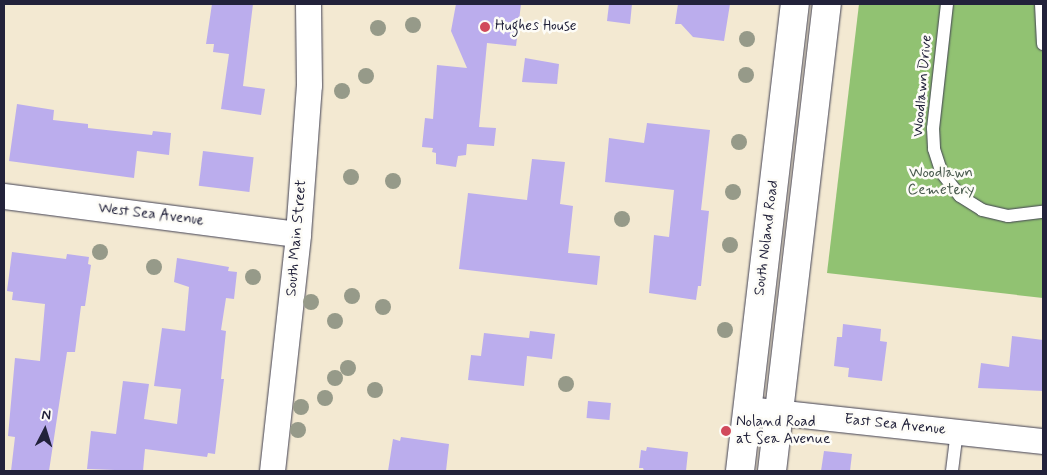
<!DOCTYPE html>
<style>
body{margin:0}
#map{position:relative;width:1047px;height:475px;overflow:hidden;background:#f3e9d2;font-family:Mynerve,sans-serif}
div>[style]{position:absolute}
.green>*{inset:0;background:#91c272}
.building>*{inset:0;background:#bbaded;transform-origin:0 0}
.roads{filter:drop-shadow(0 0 1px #414052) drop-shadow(0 0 1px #414052)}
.lane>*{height:12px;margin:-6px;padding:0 6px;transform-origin:6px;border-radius:6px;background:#fff}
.street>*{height:25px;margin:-12.5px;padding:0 12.5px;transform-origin:12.5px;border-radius:12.5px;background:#fff}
.primary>*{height:28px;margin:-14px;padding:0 14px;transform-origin:14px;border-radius:14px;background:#fff}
.trees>*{width:16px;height:16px;margin:-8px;border-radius:50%;background:#969a89}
.dots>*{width:14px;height:14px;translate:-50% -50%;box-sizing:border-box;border:2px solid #fdfcf7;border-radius:50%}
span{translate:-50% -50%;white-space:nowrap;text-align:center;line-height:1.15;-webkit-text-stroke:5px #fdfcf7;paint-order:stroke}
.poi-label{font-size:15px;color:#22223b}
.left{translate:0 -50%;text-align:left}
.street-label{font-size:15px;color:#22223b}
.park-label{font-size:15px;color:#495a4e}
.frame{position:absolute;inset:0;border:5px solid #22223b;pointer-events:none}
.north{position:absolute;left:20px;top:405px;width:50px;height:50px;-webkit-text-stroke:4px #fdfcf7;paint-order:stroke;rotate:5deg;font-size:14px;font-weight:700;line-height:20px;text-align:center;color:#22223b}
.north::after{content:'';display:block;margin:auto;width:18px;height:22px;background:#22223b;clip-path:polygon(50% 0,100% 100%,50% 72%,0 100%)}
</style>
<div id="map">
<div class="green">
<div style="clip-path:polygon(859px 4px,1043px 4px,1043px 298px,827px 273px)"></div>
</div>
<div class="building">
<div style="clip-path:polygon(212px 4px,253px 4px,243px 86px,265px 89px,261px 115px,221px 109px,229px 54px,213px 52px,214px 44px,206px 44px)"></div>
<div style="clip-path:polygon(456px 4px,521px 4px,516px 46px,487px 43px,479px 127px,496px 128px,494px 146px,467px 144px,466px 155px,458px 156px,456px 167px,436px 164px,436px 153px,432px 152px,433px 148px,422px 147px,425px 118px,433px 119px,437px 65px,467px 68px,451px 31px)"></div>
<div style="clip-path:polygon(609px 4px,632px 4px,630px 24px,607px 21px)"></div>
<div style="clip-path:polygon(678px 4px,730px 4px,724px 41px,693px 37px,681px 24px,675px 24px)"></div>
<div style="clip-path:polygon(525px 58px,559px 64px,557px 84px,522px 82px)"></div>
<div style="clip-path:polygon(17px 104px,54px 110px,53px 120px,88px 124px,88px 128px,152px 135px,153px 131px,171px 133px,169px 155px,137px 151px,134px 178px,9px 161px)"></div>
<div style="clip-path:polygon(647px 123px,710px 130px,701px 210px,709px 211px,701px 286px,698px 286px,696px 300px,649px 293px,654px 235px,669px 237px,674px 190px,605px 182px,609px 138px,644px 143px)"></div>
<div style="left:203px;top:151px;width:51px;height:35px;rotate:7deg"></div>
<div style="clip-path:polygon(532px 159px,565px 162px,560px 204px,573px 206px,568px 253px,600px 256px,597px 285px,459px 269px,468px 193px,527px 200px)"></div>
<div style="clip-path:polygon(12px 252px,66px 259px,67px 254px,89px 257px,88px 264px,91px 265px,85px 306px,81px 306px,75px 352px,67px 352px,49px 471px,11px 471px,15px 437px,8px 436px,15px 358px,40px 361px,45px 304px,12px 300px,13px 292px,7px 291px)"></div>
<div style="clip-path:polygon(177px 258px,229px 267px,228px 271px,237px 272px,234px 299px,226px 298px,221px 330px,226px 331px,221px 379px,224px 379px,215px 454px,208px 453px,207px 457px,145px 449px,143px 471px,87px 469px,91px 431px,116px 434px,123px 381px,149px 384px,144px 419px,177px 424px,181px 389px,154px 386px,162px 328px,185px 331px,189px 287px,174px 282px)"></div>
<div style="clip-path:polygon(843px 324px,881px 329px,880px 341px,887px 342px,882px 381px,848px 377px,849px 368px,834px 366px,837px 337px,842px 337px)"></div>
<div style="clip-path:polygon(530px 331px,555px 334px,552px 359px,527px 356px,524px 386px,468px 380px,471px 355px,481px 356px,484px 333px,529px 338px)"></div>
<div style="clip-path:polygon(1012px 336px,1043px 340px,1043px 391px,978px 388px,981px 363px,1009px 367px)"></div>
<div style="left:588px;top:401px;width:23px;height:17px;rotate:5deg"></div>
<div style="clip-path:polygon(401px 437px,449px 444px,446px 471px,388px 471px,393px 439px,400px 441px)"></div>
<div style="clip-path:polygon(647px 447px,688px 452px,686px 471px,644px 471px,643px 468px,639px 468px,641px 450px,646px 451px)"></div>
<div style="clip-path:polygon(824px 451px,852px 454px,850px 471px,821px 471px)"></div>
</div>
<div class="roads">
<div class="lane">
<div style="left:947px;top:4px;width:125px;rotate:96.4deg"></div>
<div style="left:933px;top:128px;width:21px;rotate:87deg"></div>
<div style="left:934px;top:149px;width:25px;rotate:72deg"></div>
<div style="left:942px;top:173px;width:29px;rotate:52deg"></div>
<div style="left:960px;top:196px;width:26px;rotate:32deg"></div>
<div style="left:982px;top:210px;width:27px;rotate:13deg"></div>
<div style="left:1008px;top:216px;width:35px;rotate:-7deg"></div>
<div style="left:1041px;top:4px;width:40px;rotate:87.1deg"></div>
<div style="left:952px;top:471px;width:40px;rotate:-82.9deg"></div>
</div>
<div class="street">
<div style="left:4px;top:196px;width:296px;rotate:7.4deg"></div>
<div style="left:747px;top:409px;width:298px;rotate:6.2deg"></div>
<div style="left:272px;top:471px;width:238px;rotate:-83.7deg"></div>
<div style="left:298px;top:234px;width:149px;rotate:-85.8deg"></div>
<div style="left:309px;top:85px;width:81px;rotate:-90.7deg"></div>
</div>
<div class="primary">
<div style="left:740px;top:471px;width:470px;rotate:-83.3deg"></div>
<div style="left:772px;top:471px;width:470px;rotate:-83.3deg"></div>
</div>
</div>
<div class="trees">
<div style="left:413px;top:25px"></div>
<div style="left:378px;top:28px"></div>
<div style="left:747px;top:39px"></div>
<div style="left:746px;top:75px"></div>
<div style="left:366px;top:76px"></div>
<div style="left:342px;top:91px"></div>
<div style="left:739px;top:142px"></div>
<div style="left:351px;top:177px"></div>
<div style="left:393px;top:181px"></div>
<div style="left:733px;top:192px"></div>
<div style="left:622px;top:219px"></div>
<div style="left:730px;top:245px"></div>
<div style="left:100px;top:252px"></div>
<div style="left:154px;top:267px"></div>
<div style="left:253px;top:277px"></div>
<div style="left:352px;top:296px"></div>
<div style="left:311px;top:302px"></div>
<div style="left:383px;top:307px"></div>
<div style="left:335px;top:321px"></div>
<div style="left:725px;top:330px"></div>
<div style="left:348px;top:368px"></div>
<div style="left:335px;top:378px"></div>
<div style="left:566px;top:384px"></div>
<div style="left:375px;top:390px"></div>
<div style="left:325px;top:398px"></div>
<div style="left:301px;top:407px"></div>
<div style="left:298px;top:430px"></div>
</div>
<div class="dots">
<div style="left:485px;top:27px;background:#d1495b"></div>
<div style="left:726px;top:431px;background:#d1495b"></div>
</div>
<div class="poi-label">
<span class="left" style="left:495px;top:27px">Hughes House</span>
<span class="left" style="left:736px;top:431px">Noland Road<br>at Sea Avenue</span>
</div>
<div class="street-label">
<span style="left:923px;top:86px;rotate:-85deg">Woodlawn Drive</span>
<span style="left:151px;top:215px;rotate:7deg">West Sea Avenue</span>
<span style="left:297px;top:238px;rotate:-85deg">South Main Street</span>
<span style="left:767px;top:238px;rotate:-83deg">South Noland Road</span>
<span style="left:895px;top:425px;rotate:6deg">East Sea Avenue</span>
</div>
<div class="park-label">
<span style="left:941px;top:182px">Woodlawn<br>Cemetery</span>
</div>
<div class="frame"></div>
<div class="north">N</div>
</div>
